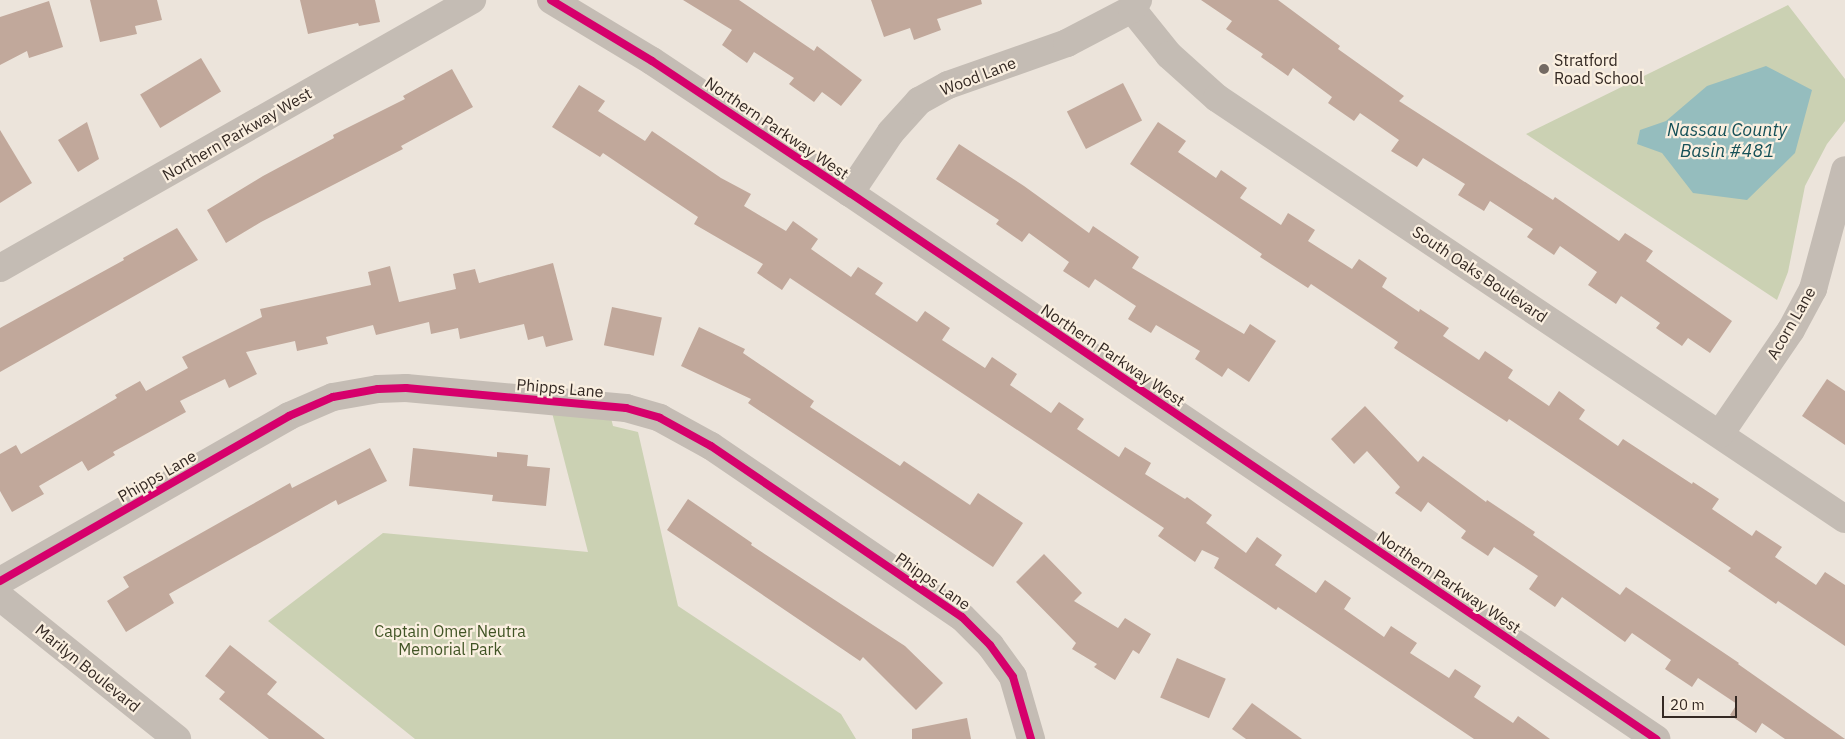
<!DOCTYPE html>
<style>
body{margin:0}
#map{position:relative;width:1845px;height:739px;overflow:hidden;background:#ece4db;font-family:"IBM Plex Sans",sans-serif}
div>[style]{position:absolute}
.green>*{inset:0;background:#cbd1b3}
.water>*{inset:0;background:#95bdbe}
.building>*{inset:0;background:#c1a89b;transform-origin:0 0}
.minor>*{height:28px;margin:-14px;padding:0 14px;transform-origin:14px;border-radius:14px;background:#c4bcb4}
.cycleway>*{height:8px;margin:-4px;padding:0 4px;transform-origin:4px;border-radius:4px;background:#d6006c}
.dots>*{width:14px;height:14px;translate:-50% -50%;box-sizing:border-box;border:2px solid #faefe0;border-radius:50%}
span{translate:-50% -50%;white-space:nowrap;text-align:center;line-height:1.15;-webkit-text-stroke:4.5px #faefe0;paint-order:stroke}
.poi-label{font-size:16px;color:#342923}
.left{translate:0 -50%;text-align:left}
.street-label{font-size:16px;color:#342923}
.park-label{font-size:16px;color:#415425}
.water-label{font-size:18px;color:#165158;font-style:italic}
.scale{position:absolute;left:1662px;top:696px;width:75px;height:22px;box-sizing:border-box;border:2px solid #342923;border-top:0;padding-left:6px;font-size:15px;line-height:18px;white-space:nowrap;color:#342923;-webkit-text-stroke:4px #faefe0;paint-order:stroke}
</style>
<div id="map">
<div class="green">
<div style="clip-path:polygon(1788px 5px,1845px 79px,1845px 121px,1827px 144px,1805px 186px,1788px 272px,1777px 300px,1526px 134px)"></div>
<div style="clip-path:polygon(549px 401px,608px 406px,613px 426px,638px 432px,678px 606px,841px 714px,856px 739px,415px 739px,268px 621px,383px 533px,588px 552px)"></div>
</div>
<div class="water">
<div style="clip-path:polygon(1766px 66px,1812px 90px,1795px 153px,1747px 200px,1693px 193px,1662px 153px,1637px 144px,1640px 130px,1666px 121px,1707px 86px)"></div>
</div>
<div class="building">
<div style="clip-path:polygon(90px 0,157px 0,162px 20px,135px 26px,137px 34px,100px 42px)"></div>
<div style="clip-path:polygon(300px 0,375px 0,380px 22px,359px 26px,358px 23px,308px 34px)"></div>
<div style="clip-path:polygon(683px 0,739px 0,814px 51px,817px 46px,862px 80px,841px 106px,822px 92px,814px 102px,789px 84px,794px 78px,754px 52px,747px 63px,722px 45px,732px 30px)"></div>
<div style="clip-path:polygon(871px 0,981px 0,982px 4px,937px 19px,941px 30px,914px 40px,910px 28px,884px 37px)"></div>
<div style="clip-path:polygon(1201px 0,1278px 0,1340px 46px,1338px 49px,1404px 96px,1399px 101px,1553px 200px,1555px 197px,1619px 241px,1625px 233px,1653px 251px,1646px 261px,1732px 321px,1710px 353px,1688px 338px,1682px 346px,1656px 328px,1660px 323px,1621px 296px,1616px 304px,1588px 285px,1597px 272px,1560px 246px,1554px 255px,1527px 237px,1533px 229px,1490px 201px,1484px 211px,1458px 195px,1465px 184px,1423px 158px,1417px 167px,1391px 151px,1399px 140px,1360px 113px,1354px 121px,1328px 103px,1332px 97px,1293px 68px,1288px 76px,1261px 57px,1263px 54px,1226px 29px,1232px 21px)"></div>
<div style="clip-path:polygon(49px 1px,63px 47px,29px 58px,27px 51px,0 65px,0 17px)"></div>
<div style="left:201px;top:58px;width:39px;height:71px;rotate:59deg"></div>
<div style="clip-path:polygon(452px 69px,473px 107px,401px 146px,403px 149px,261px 222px,226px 243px,207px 210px,263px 176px,334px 138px,333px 135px,405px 99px,403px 96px)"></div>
<div style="left:1123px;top:83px;width:42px;height:63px;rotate:63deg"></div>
<div style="clip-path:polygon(579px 85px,605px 101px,598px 111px,645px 141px,652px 131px,721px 178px,751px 194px,744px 206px,786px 231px,793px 221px,818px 239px,811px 249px,851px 277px,858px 267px,883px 283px,875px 294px,917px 322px,925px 311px,950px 328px,942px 340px,985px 368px,992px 357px,1017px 374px,1010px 385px,1051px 413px,1059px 402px,1084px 419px,1077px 429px,1119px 457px,1125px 447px,1151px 463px,1145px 474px,1185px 499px,1187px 497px,1212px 515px,1206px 523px,1246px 553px,1257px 537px,1282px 555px,1275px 565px,1316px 593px,1325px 580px,1351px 598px,1344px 609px,1384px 637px,1391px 626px,1417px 643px,1410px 653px,1449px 678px,1455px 669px,1481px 686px,1474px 697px,1513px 723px,1518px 716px,1550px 739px,1474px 739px,1278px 607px,1276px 610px,1214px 568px,1219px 558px,1202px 550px,1195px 562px,1158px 536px,1164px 528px,790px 278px,782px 290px,757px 273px,763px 264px,694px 224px,698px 217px,603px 153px,600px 157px,552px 127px)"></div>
<div style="clip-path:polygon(87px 122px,99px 159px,78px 172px,58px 140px)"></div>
<div style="clip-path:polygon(1158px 122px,1186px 141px,1178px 152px,1216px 178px,1221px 170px,1247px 188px,1240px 198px,1281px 225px,1288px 213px,1315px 230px,1308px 241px,1352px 269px,1359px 259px,1387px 278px,1382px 287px,1419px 312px,1420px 309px,1449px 328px,1443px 336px,1479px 360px,1485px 351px,1513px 370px,1508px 378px,1549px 406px,1559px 391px,1585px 410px,1579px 419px,1618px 446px,1623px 439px,1692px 484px,1693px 482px,1719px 499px,1712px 509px,1752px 536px,1756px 530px,1782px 547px,1775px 557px,1816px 585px,1825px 572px,1845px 585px,1845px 646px,1778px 601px,1776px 604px,1728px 571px,1731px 568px,1509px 419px,1507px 422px,1394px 348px,1398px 342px,1311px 284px,1308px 288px,1260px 257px,1262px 254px,1130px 164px)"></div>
<div style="clip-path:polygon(0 130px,32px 183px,0 203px)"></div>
<div style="clip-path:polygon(959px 144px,1024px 186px,1089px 233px,1093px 226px,1139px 257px,1132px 268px,1244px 334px,1250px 324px,1276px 341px,1249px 382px,1228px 368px,1222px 377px,1195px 359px,1200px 351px,1156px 325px,1151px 333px,1128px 319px,1136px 306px,1095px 279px,1089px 288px,1063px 271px,1069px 262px,1029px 233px,1022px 242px,996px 224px,999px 220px,936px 179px)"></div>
<div style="clip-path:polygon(177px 228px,198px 260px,0 372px,0 328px,124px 260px,123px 258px)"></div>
<div style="clip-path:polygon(553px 263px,573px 340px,546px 347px,543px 336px,528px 340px,524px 324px,460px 339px,458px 328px,431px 334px,429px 322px,376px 335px,373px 325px,326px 337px,328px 344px,297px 351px,295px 341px,246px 352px,257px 374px,229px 388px,225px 379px,180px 401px,186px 412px,113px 452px,115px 455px,88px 471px,82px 461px,39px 486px,44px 494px,12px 512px,0 491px,0 454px,16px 445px,21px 454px,117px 398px,115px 395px,140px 381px,146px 391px,188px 368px,182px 357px,262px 317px,260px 309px,371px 285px,368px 272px,390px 266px,399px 302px,456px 289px,453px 274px,475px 269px,479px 283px)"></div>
<div style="left:612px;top:307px;width:51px;height:39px;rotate:12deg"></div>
<div style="clip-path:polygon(699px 327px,745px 349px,743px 353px,814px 401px,810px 407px,900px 466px,904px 461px,970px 505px,978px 493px,1023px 523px,993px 567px,748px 403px,751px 399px,681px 366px)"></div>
<div style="clip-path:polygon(1827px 379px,1845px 391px,1845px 445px,1802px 416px)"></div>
<div style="clip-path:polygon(1365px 406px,1418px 462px,1423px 456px,1486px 502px,1487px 500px,1535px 532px,1533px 535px,1620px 595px,1626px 587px,1739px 663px,1738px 664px,1845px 739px,1785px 739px,1762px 723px,1756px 733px,1730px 715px,1737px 704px,1698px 678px,1692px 687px,1665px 669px,1671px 660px,1632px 633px,1625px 642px,1562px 597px,1555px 607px,1529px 589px,1538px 576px,1494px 547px,1488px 556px,1461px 538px,1466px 531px,1428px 502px,1421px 512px,1395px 493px,1400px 487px,1367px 451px,1354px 464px,1331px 439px)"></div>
<div style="clip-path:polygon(370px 448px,387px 481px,338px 505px,336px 500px,169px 594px,174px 603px,126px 632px,107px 601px,129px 587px,123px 577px,290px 483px,292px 488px)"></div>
<div style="clip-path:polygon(413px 448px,497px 457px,497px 452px,528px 455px,527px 466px,550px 468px,546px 506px,492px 501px,493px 495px,409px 486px)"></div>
<div style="clip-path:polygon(688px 499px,752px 543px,751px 545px,905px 646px,943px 683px,916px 710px,863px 657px,860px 661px,667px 530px)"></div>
<div style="clip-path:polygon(1044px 554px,1082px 593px,1074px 601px,1118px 628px,1125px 618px,1151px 634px,1139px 654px,1133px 650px,1115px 680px,1094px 667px,1097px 664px,1072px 649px,1076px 643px,1016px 582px)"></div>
<div style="clip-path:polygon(230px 645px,277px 682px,267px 694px,325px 739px,269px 739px,219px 699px,225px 692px,205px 676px)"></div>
<div style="left:1177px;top:658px;width:53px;height:43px;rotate:23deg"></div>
<div style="clip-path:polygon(1252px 703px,1302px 739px,1246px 739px,1232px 729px)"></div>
<div style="clip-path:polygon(967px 718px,971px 739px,912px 739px,912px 729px)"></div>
</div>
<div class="minor">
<div style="left:551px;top:0;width:118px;rotate:31.1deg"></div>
<div style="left:652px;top:61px;width:238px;rotate:33.7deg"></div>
<div style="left:850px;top:193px;width:974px;rotate:34.11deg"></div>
<div style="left:1132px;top:9px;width:59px;rotate:51.2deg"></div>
<div style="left:1169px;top:55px;width:64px;rotate:41.9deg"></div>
<div style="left:1217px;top:98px;width:756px;rotate:33.84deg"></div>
<div style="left:850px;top:193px;width:73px;rotate:-56.1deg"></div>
<div style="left:891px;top:132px;width:42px;rotate:-47.9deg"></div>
<div style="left:919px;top:101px;width:33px;rotate:-29deg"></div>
<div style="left:948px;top:85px;width:126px;rotate:-19.4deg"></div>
<div style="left:1067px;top:43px;width:73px;rotate:-27.6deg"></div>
<div style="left:1132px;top:9px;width:11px;rotate:-56deg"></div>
<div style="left:0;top:268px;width:543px;rotate:-29.59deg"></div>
<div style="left:1720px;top:434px;width:126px;rotate:-55.7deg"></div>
<div style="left:1791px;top:330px;width:47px;rotate:-61.8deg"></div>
<div style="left:1813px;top:289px;width:123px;rotate:-74.9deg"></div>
<div style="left:0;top:581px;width:333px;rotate:-29.7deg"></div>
<div style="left:289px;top:416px;width:48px;rotate:-23.4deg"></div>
<div style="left:333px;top:397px;width:46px;rotate:-10.1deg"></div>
<div style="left:378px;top:389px;width:28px;rotate:-2deg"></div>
<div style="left:406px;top:388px;width:221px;rotate:5.2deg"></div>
<div style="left:626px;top:408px;width:35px;rotate:16deg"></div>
<div style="left:660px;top:418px;width:58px;rotate:28.8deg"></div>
<div style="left:711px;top:446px;width:304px;rotate:34.3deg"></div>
<div style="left:962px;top:617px;width:40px;rotate:45deg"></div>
<div style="left:990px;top:645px;width:39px;rotate:54deg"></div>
<div style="left:1013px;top:677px;width:65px;rotate:73.8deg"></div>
<div style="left:0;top:597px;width:227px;rotate:38.7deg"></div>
</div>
<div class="cycleway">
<div style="left:551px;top:0;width:118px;rotate:31.1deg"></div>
<div style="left:652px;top:61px;width:238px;rotate:33.7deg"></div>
<div style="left:850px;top:193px;width:974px;rotate:34.11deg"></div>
<div style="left:0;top:581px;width:333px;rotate:-29.7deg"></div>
<div style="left:289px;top:416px;width:48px;rotate:-23.4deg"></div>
<div style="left:333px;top:397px;width:46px;rotate:-10.1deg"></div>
<div style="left:378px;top:389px;width:28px;rotate:-2deg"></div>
<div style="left:406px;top:388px;width:221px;rotate:5.2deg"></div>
<div style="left:626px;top:408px;width:35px;rotate:16deg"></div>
<div style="left:660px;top:418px;width:58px;rotate:28.8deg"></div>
<div style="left:711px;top:446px;width:304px;rotate:34.3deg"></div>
<div style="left:962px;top:617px;width:40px;rotate:45deg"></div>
<div style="left:990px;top:645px;width:39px;rotate:54deg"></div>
<div style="left:1013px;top:677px;width:65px;rotate:73.8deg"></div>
</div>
<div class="dots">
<div style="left:1544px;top:69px;background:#746a63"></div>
</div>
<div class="poi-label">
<span class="left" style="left:1554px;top:69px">Stratford<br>Road School</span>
</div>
<div class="street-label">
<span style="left:978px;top:76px;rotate:-21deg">Wood Lane</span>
<span style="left:777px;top:128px;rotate:34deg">Northern Parkway West</span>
<span style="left:237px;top:134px;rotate:-30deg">Northern Parkway West</span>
<span style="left:1480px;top:274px;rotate:34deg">South Oaks Boulevard</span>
<span style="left:1791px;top:323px;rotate:-60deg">Acorn Lane</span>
<span style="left:1113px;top:355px;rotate:34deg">Northern Parkway West</span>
<span style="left:560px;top:388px;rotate:5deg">Phipps Lane</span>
<span style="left:157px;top:476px;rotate:-30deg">Phipps Lane</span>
<span style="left:933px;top:581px;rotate:35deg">Phipps Lane</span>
<span style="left:1449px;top:582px;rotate:34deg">Northern Parkway West</span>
<span style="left:88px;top:668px;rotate:39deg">Marilyn Boulevard</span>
</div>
<div class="park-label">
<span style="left:450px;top:640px">Captain Omer Neutra<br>Memorial Park</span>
</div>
<div class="water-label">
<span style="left:1727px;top:141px">Nassau County<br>Basin #481</span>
</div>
<div class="scale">20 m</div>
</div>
